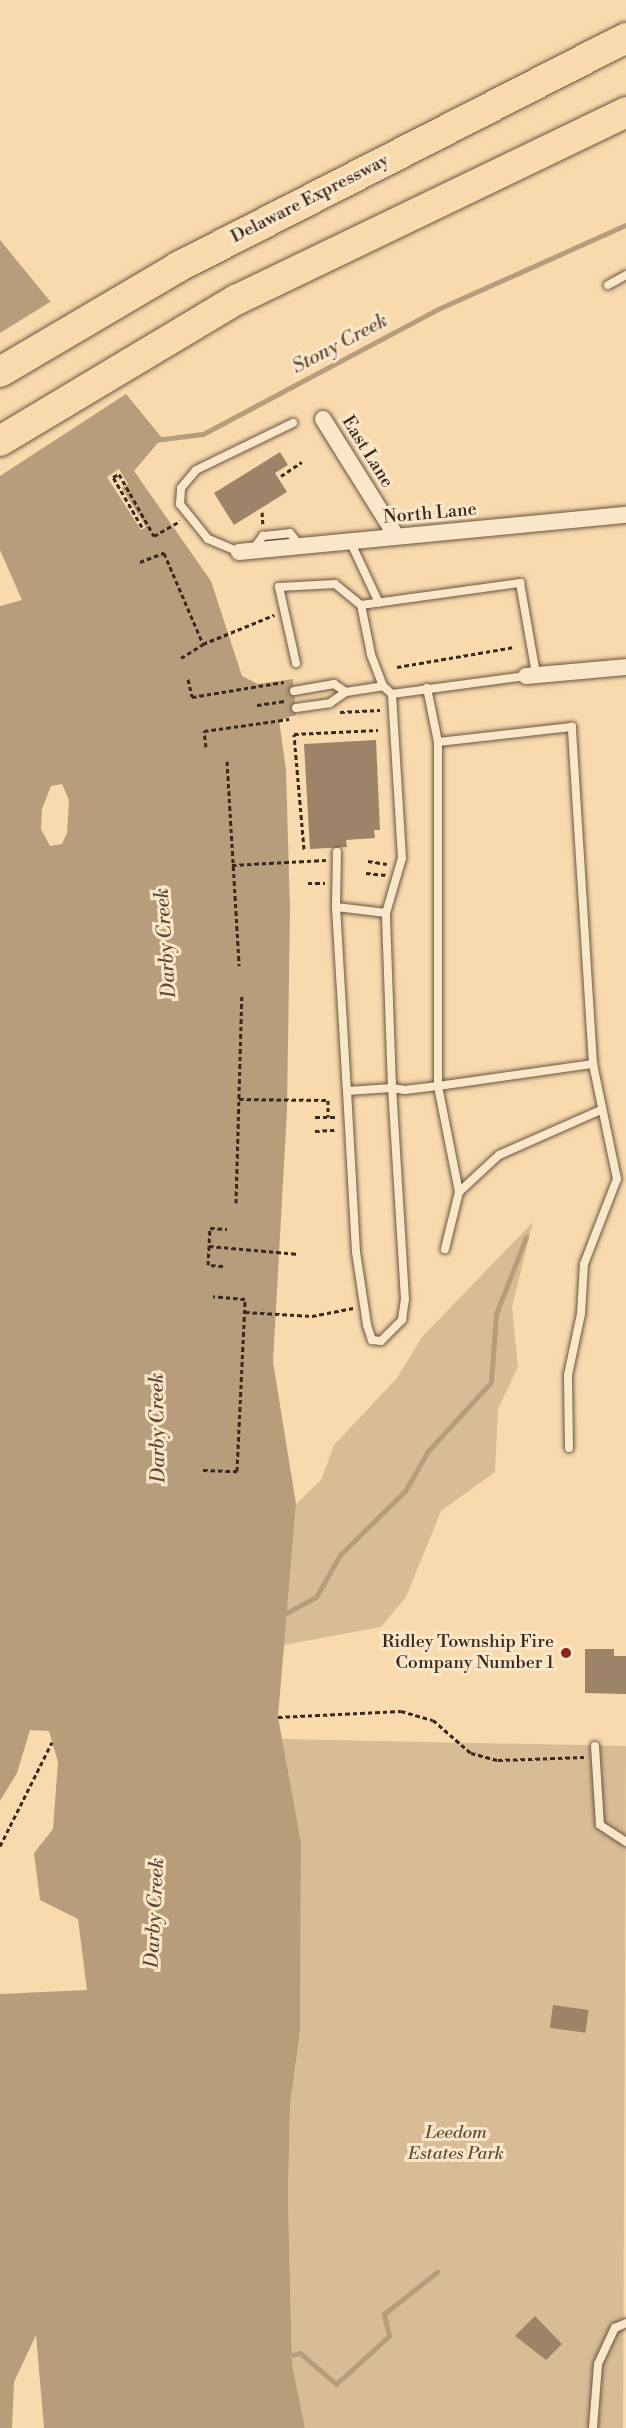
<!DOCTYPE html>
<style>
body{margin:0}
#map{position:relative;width:626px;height:2428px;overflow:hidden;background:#f8daad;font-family:"Libre Bodoni",serif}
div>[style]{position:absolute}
.green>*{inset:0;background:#d8bc95}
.water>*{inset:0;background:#b79d7c}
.pier>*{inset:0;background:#f8daad}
.stream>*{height:5px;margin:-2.5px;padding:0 2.5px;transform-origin:2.5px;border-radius:2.5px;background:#b79d7c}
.building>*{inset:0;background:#9d8468;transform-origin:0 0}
.path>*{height:3px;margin-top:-1.5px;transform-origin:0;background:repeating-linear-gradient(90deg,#3a271e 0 4.5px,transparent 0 7.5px)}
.roads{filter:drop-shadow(0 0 2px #6a5442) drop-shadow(0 0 2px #6a5442)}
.lane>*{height:8px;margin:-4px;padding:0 4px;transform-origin:4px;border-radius:4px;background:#fae7ca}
.street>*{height:16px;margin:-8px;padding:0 8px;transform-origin:8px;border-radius:8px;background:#fae7ca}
.highway>*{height:30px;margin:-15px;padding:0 15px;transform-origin:15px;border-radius:15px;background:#f8daad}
.dots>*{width:16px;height:16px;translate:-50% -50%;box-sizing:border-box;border:3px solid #fae7ca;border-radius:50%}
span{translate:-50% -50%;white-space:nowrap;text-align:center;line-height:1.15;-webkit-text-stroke:6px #fae7ca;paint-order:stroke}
.street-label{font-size:18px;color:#3a271e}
.poi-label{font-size:18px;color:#3a271e}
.right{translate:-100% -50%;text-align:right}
.park-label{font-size:18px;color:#624c3c;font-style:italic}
.water-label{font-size:20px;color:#604a3a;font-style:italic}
</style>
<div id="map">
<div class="green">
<div style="clip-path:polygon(533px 1222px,512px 1307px,518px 1367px,498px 1409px,495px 1472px,441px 1511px,406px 1597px,381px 1627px,284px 1645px,296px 1504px,321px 1480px,334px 1445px,397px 1378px,422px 1337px)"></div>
<div style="clip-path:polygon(280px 1739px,626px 1746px,623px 2428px,305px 2428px,292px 2364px,288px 2199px,290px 2105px,300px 2032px,301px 1843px)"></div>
</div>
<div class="water">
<div style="clip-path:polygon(evenodd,0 240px,162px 438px,134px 471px,211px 581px,242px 676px,258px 684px,293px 679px,296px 715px,279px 720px,286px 770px,290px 910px,287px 1110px,273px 1362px,296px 1504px,278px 1717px,301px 1843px,300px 2032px,290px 2105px,288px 2199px,292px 2364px,305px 2428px,44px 2428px,36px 2335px,14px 2382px,12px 2428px,0 2428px,0 1994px,87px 1990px,78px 1919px,40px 1900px,34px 1853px,53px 1829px,58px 1762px,49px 1731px,30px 1730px,17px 1773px,0 1801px,0 606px,22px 600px,0 550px,0 240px,62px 784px,69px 800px,67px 833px,62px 844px,50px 846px,41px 829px,42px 809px,51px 786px,62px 784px)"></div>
</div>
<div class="pier">
<div style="clip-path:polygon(55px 299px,129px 392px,0 476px,0 333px)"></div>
<div style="clip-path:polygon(119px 469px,128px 484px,122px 488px,146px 527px,141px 530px,107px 477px)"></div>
</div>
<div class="stream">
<div style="left:155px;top:440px;width:48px;rotate:-7.1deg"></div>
<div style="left:203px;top:434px;width:266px;rotate:-28deg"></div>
<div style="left:438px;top:309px;width:206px;rotate:-24.1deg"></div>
<div style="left:279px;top:1617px;width:42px;rotate:-28.4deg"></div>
<div style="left:316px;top:1597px;width:48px;rotate:-60.3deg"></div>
<div style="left:340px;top:1555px;width:91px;rotate:-44.6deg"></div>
<div style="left:405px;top:1491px;width:46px;rotate:-60.1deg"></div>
<div style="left:428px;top:1451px;width:93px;rotate:-47.6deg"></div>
<div style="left:491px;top:1382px;width:68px;rotate:-85.8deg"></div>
<div style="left:496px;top:1314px;width:83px;rotate:-68.7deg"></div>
<div style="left:286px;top:2356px;width:14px;rotate:-12deg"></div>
<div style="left:300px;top:2353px;width:48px;rotate:40.7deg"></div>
<div style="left:336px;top:2384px;width:72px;rotate:-42.2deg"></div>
<div style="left:389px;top:2336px;width:23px;rotate:-103deg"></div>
<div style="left:384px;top:2314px;width:68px;rotate:-38.4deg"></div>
</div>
<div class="building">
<div style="clip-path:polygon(280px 452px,288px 465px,275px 473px,287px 492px,234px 525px,214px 493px)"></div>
<div style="clip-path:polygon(376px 740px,380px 830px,374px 830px,375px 838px,346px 840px,347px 847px,310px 849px,304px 744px)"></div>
<div style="clip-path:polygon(585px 1649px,614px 1649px,614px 1656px,626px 1656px,626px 1694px,585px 1693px)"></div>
<div style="left:553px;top:2005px;width:36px;height:23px;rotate:8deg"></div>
<div style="clip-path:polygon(535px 2316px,562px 2344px,546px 2360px,515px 2336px)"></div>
</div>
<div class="path">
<div style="left:281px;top:476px;width:25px;rotate:-34deg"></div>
<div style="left:262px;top:512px;width:13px;rotate:86deg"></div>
<div style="left:142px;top:527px;width:58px;rotate:-120.1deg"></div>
<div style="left:113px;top:477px;width:7px;rotate:-27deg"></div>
<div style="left:119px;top:474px;width:71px;rotate:60.6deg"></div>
<div style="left:154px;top:536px;width:30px;rotate:-30deg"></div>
<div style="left:140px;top:562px;width:26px;rotate:-21deg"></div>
<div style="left:164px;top:553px;width:99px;rotate:66.8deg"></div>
<div style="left:203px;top:644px;width:77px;rotate:-22.2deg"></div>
<div style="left:181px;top:658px;width:26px;rotate:-32deg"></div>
<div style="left:397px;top:667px;width:119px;rotate:-9.7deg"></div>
<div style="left:188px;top:679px;width:18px;rotate:77deg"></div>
<div style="left:192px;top:697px;width:93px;rotate:-9.3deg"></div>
<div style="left:257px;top:705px;width:28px;rotate:-8deg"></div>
<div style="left:340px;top:712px;width:40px;rotate:-2.9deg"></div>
<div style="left:206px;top:747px;width:16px;rotate:-97deg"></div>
<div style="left:204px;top:731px;width:86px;rotate:-8deg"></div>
<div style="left:227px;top:761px;width:205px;rotate:86.6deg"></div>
<div style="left:304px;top:849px;width:115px;rotate:-95deg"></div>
<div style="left:294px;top:734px;width:84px;rotate:-2.7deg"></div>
<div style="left:368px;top:861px;width:19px;rotate:9deg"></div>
<div style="left:232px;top:865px;width:94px;rotate:-3deg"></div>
<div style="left:366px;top:873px;width:20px;rotate:6deg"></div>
<div style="left:308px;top:883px;width:17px"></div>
<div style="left:239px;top:1099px;width:89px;rotate:0.6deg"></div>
<div style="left:328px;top:1100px;width:17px;rotate:90deg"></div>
<div style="left:315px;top:1117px;width:22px"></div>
<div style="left:315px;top:1131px;width:22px;rotate:-3deg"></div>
<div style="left:236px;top:1203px;width:209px;rotate:-88.4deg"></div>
<div style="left:209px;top:1246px;width:90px;rotate:5.1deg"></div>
<div style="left:223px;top:1266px;width:15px;rotate:-176deg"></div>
<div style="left:208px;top:1265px;width:37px;rotate:-87deg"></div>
<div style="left:210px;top:1228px;width:17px;rotate:3deg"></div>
<div style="left:245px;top:1312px;width:67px;rotate:3.4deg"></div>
<div style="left:312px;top:1316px;width:42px;rotate:-11deg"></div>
<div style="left:203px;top:1470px;width:34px;rotate:2deg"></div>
<div style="left:237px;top:1471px;width:172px;rotate:-87.3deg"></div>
<div style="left:245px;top:1299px;width:32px;rotate:-175deg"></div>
<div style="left:278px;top:1717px;width:123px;rotate:-2.8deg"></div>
<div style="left:401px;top:1711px;width:33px;rotate:16deg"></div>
<div style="left:433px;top:1720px;width:50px;rotate:41deg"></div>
<div style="left:471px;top:1753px;width:28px;rotate:15deg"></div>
<div style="left:498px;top:1760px;width:86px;rotate:-2deg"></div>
<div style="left:0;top:1846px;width:116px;rotate:-63.4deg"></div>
</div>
<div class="roads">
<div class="lane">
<div style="left:608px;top:285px;width:21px;rotate:-29deg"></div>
<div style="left:350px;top:541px;width:68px;rotate:64.9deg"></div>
<div style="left:252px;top:551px;width:19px;rotate:-54deg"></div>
<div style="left:263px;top:536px;width:27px;rotate:-6deg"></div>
<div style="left:290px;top:533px;width:16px;rotate:52deg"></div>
<div style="left:239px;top:552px;width:34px;rotate:-157deg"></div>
<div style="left:208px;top:539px;width:45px;rotate:-128.7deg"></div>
<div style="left:180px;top:504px;width:16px;rotate:-86deg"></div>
<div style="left:181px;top:488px;width:23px;rotate:-50deg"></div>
<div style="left:196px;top:470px;width:108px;rotate:-25.9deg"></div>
<div style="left:296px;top:663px;width:78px;rotate:-102.6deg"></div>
<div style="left:279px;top:587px;width:56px;rotate:-3.1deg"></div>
<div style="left:335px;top:584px;width:33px;rotate:39deg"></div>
<div style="left:526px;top:676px;width:135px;rotate:172.3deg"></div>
<div style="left:392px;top:694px;width:12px;rotate:-138deg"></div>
<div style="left:383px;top:686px;width:34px;rotate:-111deg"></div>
<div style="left:371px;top:654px;width:50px;rotate:-101.5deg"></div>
<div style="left:361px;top:605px;width:161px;rotate:-7.9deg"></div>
<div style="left:520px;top:583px;width:92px;rotate:80deg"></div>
<div style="left:427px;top:688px;width:55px;rotate:78.5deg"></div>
<div style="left:294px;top:691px;width:41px;rotate:-9.9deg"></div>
<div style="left:334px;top:684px;width:14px;rotate:34deg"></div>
<div style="left:346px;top:692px;width:37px;rotate:-9deg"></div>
<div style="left:296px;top:708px;width:34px;rotate:-8deg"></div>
<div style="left:330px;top:703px;width:19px;rotate:-35deg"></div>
<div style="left:336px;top:907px;width:55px;rotate:-89deg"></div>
<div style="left:386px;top:913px;width:50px;rotate:-173.2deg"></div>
<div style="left:336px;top:907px;width:184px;rotate:86.6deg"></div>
<div style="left:347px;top:1091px;width:45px;rotate:-3.8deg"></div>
<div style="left:392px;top:1088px;width:175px;rotate:-92deg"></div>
<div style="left:386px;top:913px;width:57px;rotate:-73.8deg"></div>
<div style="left:402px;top:858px;width:164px;rotate:-93.5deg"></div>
<div style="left:347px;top:1091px;width:161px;rotate:86.8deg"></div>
<div style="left:356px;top:1252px;width:74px;rotate:81.4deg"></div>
<div style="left:367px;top:1325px;width:16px;rotate:72deg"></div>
<div style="left:372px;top:1340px;width:9px;rotate:6deg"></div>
<div style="left:381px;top:1341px;width:30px;rotate:-45deg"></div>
<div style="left:402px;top:1320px;width:21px;rotate:-82deg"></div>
<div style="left:405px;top:1299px;width:211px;rotate:-93.5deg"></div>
<div style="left:392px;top:1088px;width:13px;rotate:9deg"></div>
<div style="left:405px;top:1090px;width:33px;rotate:-7deg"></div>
<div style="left:438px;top:1086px;width:157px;rotate:-8.1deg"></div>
<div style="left:593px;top:1064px;width:338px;rotate:-93.6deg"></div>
<div style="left:572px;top:727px;width:135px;rotate:173.6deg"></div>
<div style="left:438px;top:742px;width:344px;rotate:90deg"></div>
<div style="left:438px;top:1086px;width:108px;rotate:78.8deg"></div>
<div style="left:459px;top:1192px;width:59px;rotate:103.8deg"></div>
<div style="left:459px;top:1192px;width:54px;rotate:-42.8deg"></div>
<div style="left:499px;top:1155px;width:111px;rotate:-23.8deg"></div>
<div style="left:569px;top:1448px;width:73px;rotate:-90.8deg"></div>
<div style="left:568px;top:1375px;width:62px;rotate:-78deg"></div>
<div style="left:581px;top:1314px;width:50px;rotate:-86.6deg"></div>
<div style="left:584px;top:1264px;width:91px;rotate:-68.8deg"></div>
<div style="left:617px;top:1179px;width:117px;rotate:-101.8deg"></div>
<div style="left:595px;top:1746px;width:79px;rotate:86.4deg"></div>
<div style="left:600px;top:1825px;width:31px;rotate:33deg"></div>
<div style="left:593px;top:2428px;width:64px;rotate:-85.5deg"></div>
<div style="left:598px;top:2364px;width:40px;rotate:-65deg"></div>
<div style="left:615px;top:2328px;width:12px;rotate:-24deg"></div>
</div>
<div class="street">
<div style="left:323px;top:419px;width:138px;rotate:58deg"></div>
<div style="left:239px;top:552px;width:389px;rotate:-5.5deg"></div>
<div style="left:526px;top:676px;width:100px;rotate:-5.1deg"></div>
</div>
<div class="highway">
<div style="left:0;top:372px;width:207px;rotate:-30.5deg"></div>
<div style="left:178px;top:267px;width:503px;rotate:-27.07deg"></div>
<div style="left:0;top:441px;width:275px;rotate:-30.9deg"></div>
<div style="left:236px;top:300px;width:433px;rotate:-25.7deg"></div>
</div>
</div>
<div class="dots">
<div style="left:566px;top:1653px;background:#8f2418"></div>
</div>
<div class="street-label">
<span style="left:310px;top:199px;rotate:-27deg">Delaware Expressway</span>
<span style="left:367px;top:452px;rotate:58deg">East Lane</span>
<span style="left:430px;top:514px;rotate:-5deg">North Lane</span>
</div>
<div class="poi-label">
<span class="right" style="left:554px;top:1653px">Ridley Township Fire<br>Company Number 1</span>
</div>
<div class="park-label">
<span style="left:456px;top:2144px">Leedom<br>Estates Park</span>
</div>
<div class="water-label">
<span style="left:340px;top:344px;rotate:-28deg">Stony Creek</span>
<span style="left:166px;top:943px;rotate:-94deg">Darby Creek</span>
<span style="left:158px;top:1428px;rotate:-91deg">Darby Creek</span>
<span style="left:155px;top:1913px;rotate:-87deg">Darby Creek</span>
</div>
</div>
